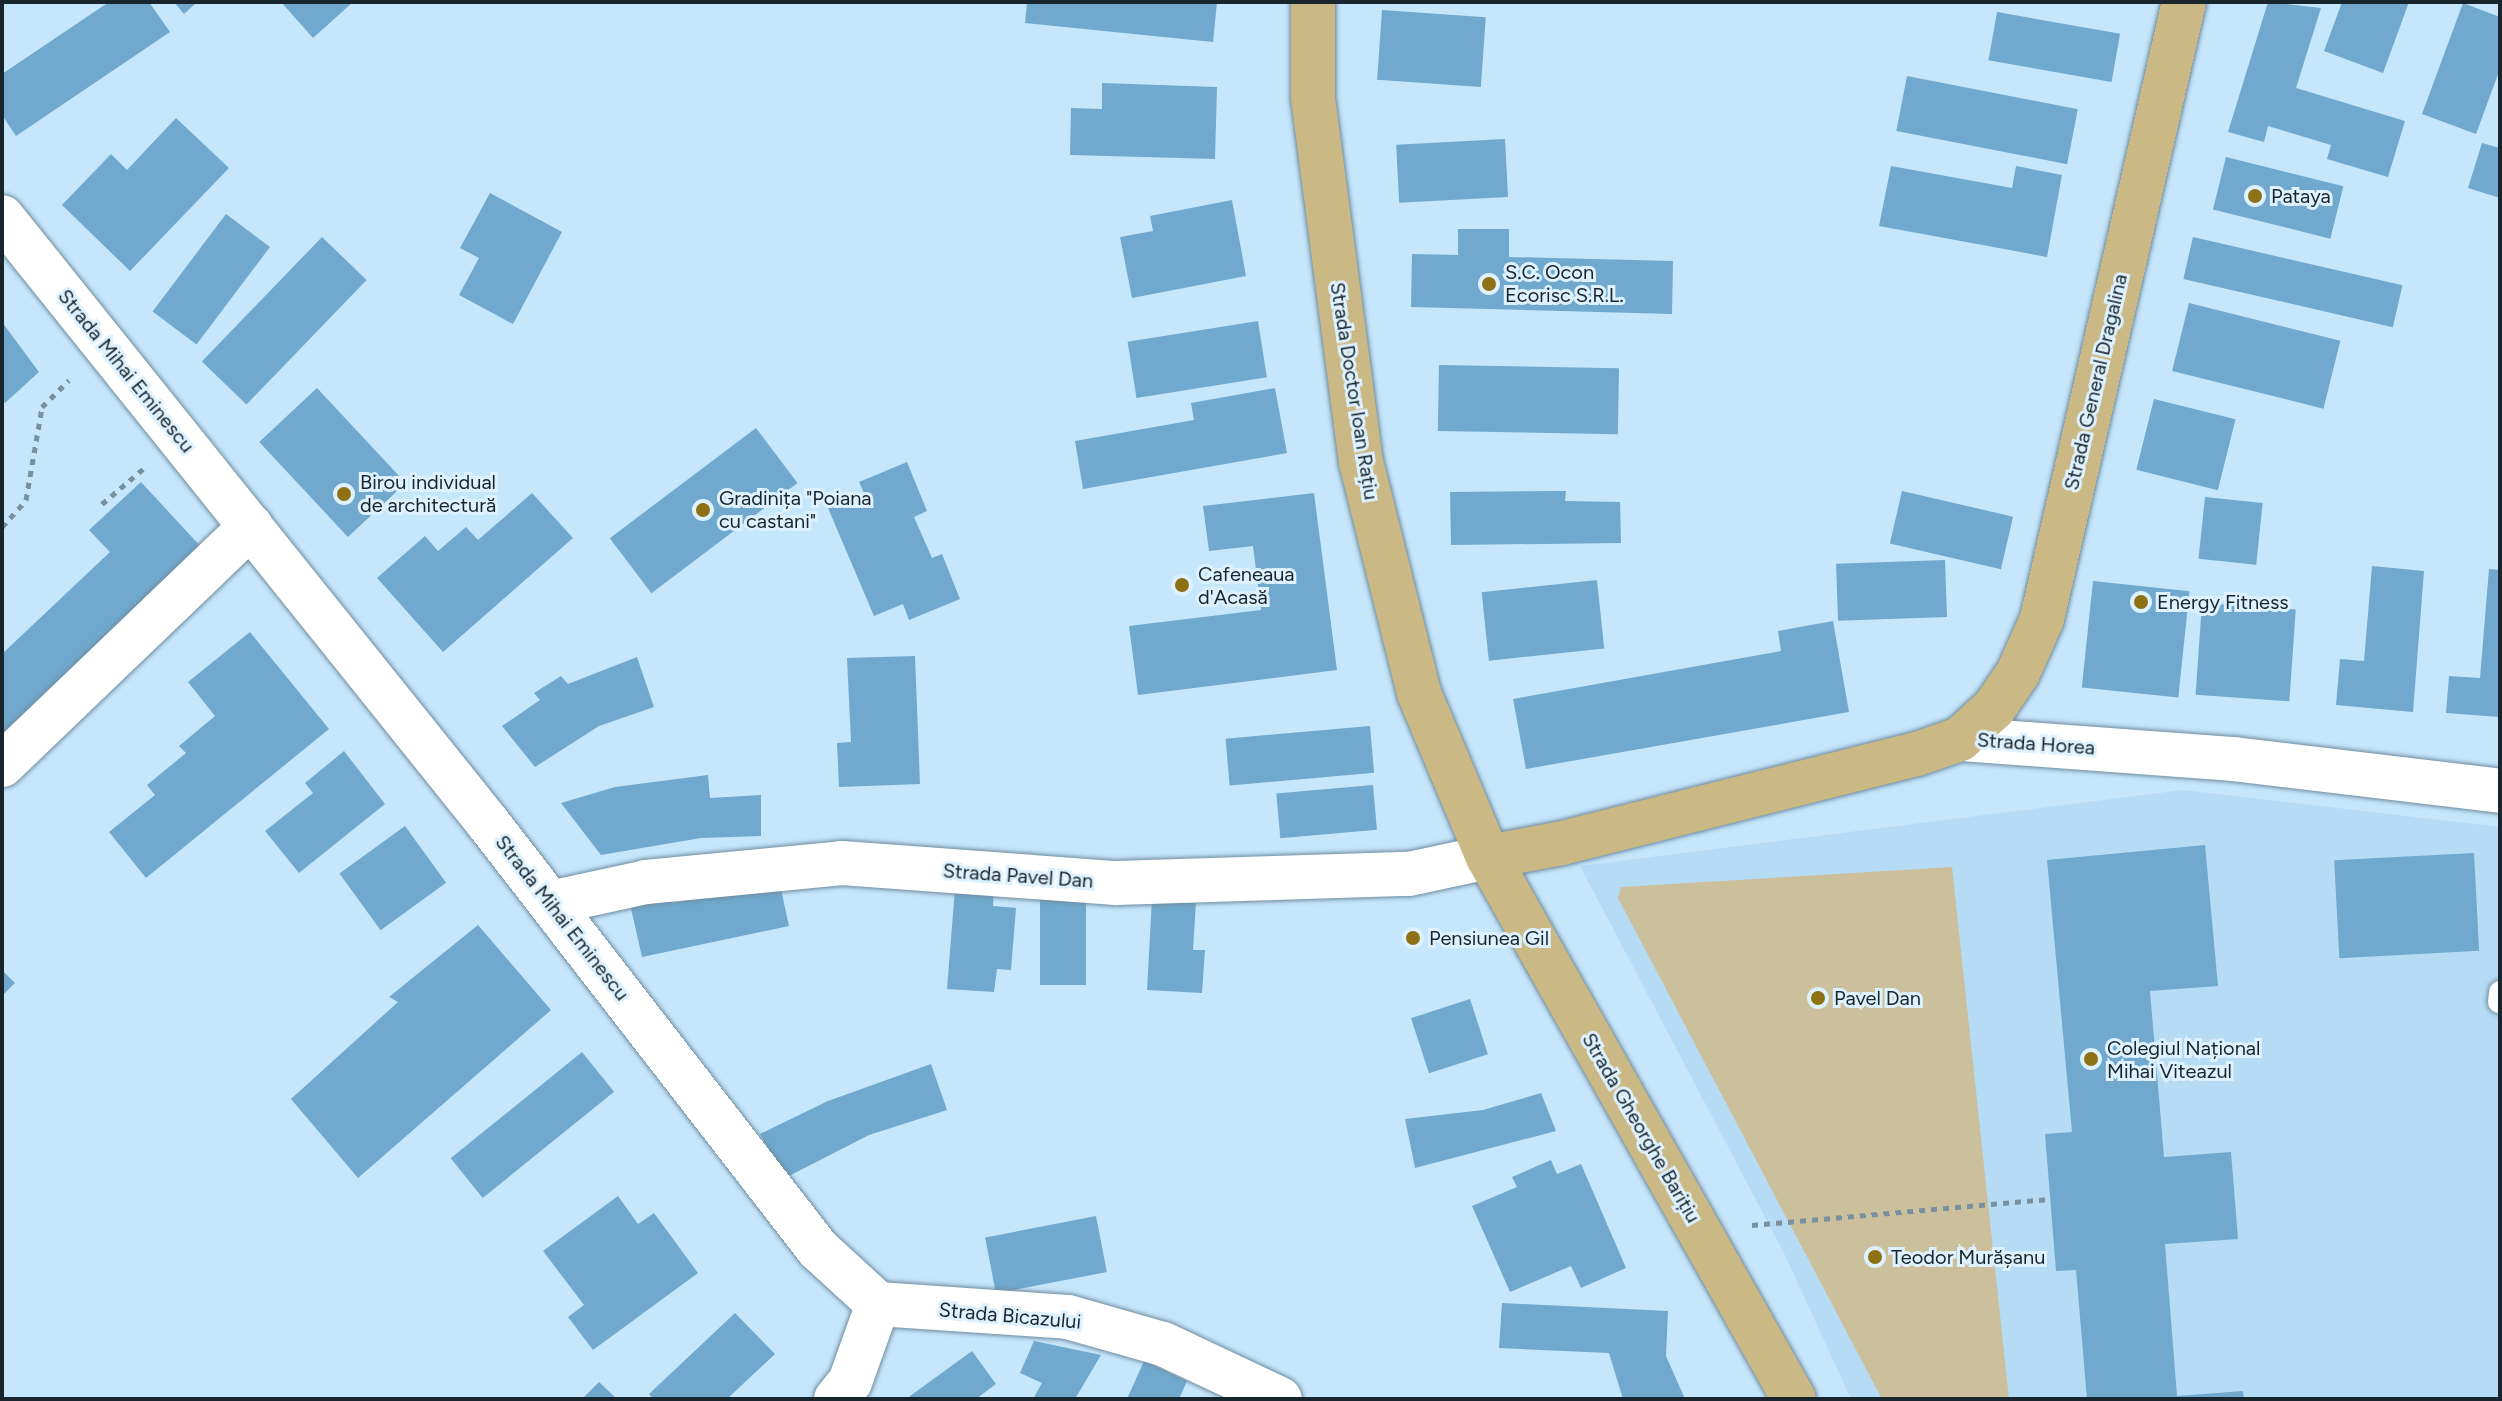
<!DOCTYPE html>
<meta charset="utf-8">
<style>
body{margin:0}
#map{position:relative;width:2502px;height:1401px;overflow:hidden;background:#c6e6fb;font-family:Figtree,sans-serif}
div>[style]{position:absolute}
.built>*{inset:0;background:#b5dbf5}
.green>*{inset:0;background:#ccbf9b}
.building>*{inset:0;background:#70a9cd;transform-origin:0 0}
.path>*{height:5px;margin-top:-2.5px;transform-origin:0;background:repeating-linear-gradient(90deg,#79909f 0 6px,transparent 0 12px)}
.roads{filter:drop-shadow(0 0 2px #6f8ca0) drop-shadow(0 0 2px #6f8ca0)}
.service>*{height:22px;margin:-11px;padding:0 11px;transform-origin:11px;border-radius:11px;background:#fff}
.minor>*{height:44px;margin:-22px;padding:0 22px;transform-origin:22px;border-radius:22px;background:#fff}
.tertiary>*{height:44px;margin:-22px;padding:0 22px;transform-origin:22px;border-radius:22px;background:#fff}
.primary>*{height:44px;margin:-22px;padding:0 22px;transform-origin:22px;border-radius:22px;background:#cab885}
.dots>*{width:22px;height:22px;translate:-50% -50%;box-sizing:border-box;border:4px solid #def1fe;border-radius:50%}
span{translate:-50% -50%;white-space:nowrap;text-align:center;line-height:1.15;-webkit-text-stroke:6px #def1fe;paint-order:stroke}
.poi-label{font-size:20px;color:#19252d}
.left{translate:0 -50%;text-align:left}
.street-label{font-size:20px;color:#19252d}
.frame{position:absolute;inset:0;border:4px solid #19252d;pointer-events:none}
</style>
<div id="map">
<div class="built">
<div style="clip-path:polygon(2183px 790px,2500px 827px,2500px 1399px,1851px 1399px,1784px 1253px,1580px 866px)"></div>
</div>
<div class="green">
<div style="clip-path:polygon(1952px 867px,2009px 1399px,1882px 1399px,1618px 898px,1621px 887px)"></div>
</div>
<div class="building">
<div style="clip-path:polygon(109px 2px,149px 2px,170px 32px,16px 136px,2px 115px,2px 74px)"></div>
<div style="clip-path:polygon(174px 2px,197px 2px,184px 14px)"></div>
<div style="clip-path:polygon(281px 2px,353px 2px,313px 38px)"></div>
<div style="clip-path:polygon(1027px 2px,1217px 2px,1213px 42px,1025px 23px)"></div>
<div style="clip-path:polygon(2268px 2px,2321px 8px,2296px 88px,2405px 121px,2388px 177px,2327px 159px,2331px 145px,2268px 126px,2264px 142px,2228px 132px)"></div>
<div style="clip-path:polygon(2342px 2px,2409px 2px,2383px 73px,2324px 51px)"></div>
<div style="clip-path:polygon(2463px 3px,2500px 17px,2500px 69px,2476px 134px,2422px 114px)"></div>
<div style="left:1382px;top:10px;width:104px;height:70px;rotate:4deg"></div>
<div style="left:1997px;top:12px;width:125px;height:49px;rotate:10deg"></div>
<div style="left:1907px;top:76px;width:174px;height:56px;rotate:11deg"></div>
<div style="clip-path:polygon(1102px 83px,1217px 87px,1215px 159px,1070px 155px,1071px 108px,1102px 109px)"></div>
<div style="clip-path:polygon(176px 118px,229px 168px,130px 271px,62px 205px,111px 154px,127px 170px)"></div>
<div style="left:1505px;top:139px;width:58px;height:109px;rotate:87deg"></div>
<div style="clip-path:polygon(2482px 143px,2500px 148px,2500px 198px,2468px 188px)"></div>
<div style="left:2226px;top:157px;width:121px;height:54px;rotate:14deg"></div>
<div style="clip-path:polygon(1891px 166px,2012px 188px,2016px 166px,2062px 175px,2047px 257px,1879px 226px)"></div>
<div style="clip-path:polygon(490px 193px,562px 232px,513px 324px,459px 295px,479px 258px,460px 248px)"></div>
<div style="clip-path:polygon(1232px 200px,1246px 276px,1132px 298px,1120px 237px,1153px 231px,1150px 216px)"></div>
<div style="left:226px;top:214px;width:55px;height:122px;rotate:37deg"></div>
<div style="clip-path:polygon(1458px 229px,1509px 229px,1509px 257px,1673px 261px,1672px 314px,1411px 307px,1412px 254px,1458px 255px)"></div>
<div style="left:322px;top:237px;width:62px;height:173px;rotate:44deg"></div>
<div style="left:2193px;top:237px;width:215px;height:43px;rotate:13deg"></div>
<div style="left:2189px;top:303px;width:156px;height:70px;rotate:14deg"></div>
<div style="left:1258px;top:321px;width:57px;height:132px;rotate:81deg"></div>
<div style="clip-path:polygon(2px 322px,39px 372px,5px 403px,2px 399px)"></div>
<div style="left:1439px;top:365px;width:180px;height:66px;rotate:1deg"></div>
<div style="left:317px;top:388px;width:130px;height:79px;rotate:47deg"></div>
<div style="clip-path:polygon(1275px 388px,1287px 453px,1083px 489px,1075px 441px,1194px 420px,1191px 403px)"></div>
<div style="left:2154px;top:399px;width:84px;height:73px;rotate:14deg"></div>
<div style="left:756px;top:428px;width:69px;height:183px;rotate:53deg"></div>
<div style="clip-path:polygon(907px 462px,927px 511px,914px 517px,932px 558px,942px 554px,960px 599px,909px 620px,903px 604px,874px 616px,828px 508px,864px 493px,859px 482px)"></div>
<div style="clip-path:polygon(141px 482px,203px 549px,2px 736px,2px 654px,110px 552px,89px 530px)"></div>
<div style="clip-path:polygon(1566px 491px,1565px 501px,1620px 502px,1621px 543px,1451px 545px,1450px 492px)"></div>
<div style="left:1902px;top:491px;width:114px;height:54px;rotate:13deg"></div>
<div style="clip-path:polygon(532px 493px,573px 538px,443px 652px,377px 578px,425px 536px,438px 551px,466px 527px,478px 540px)"></div>
<div style="clip-path:polygon(1314px 493px,1337px 670px,1138px 695px,1129px 626px,1261px 610px,1253px 546px,1209px 551px,1203px 506px)"></div>
<div style="left:2205px;top:497px;width:58px;height:62px;rotate:6deg"></div>
<div style="left:1945px;top:560px;width:57px;height:109px;rotate:88deg"></div>
<div style="clip-path:polygon(2372px 566px,2424px 571px,2413px 712px,2336px 705px,2340px 659px,2364px 661px)"></div>
<div style="clip-path:polygon(2489px 569px,2500px 570px,2500px 717px,2446px 713px,2449px 676px,2480px 678px)"></div>
<div style="left:1597px;top:580px;width:69px;height:116px;rotate:84deg"></div>
<div style="left:2093px;top:581px;width:97px;height:107px;rotate:6deg"></div>
<div style="left:2202px;top:603px;width:94px;height:92px;rotate:4deg"></div>
<div style="clip-path:polygon(1833px 621px,1849px 712px,1526px 769px,1513px 699px,1781px 651px,1778px 631px)"></div>
<div style="clip-path:polygon(250px 632px,329px 729px,146px 878px,109px 832px,155px 795px,147px 785px,186px 753px,179px 746px,215px 716px,188px 682px)"></div>
<div style="clip-path:polygon(915px 656px,920px 784px,839px 787px,837px 743px,851px 742px,847px 658px)"></div>
<div style="clip-path:polygon(637px 657px,654px 707px,599px 726px,535px 767px,502px 726px,540px 700px,534px 693px,561px 676px,568px 684px)"></div>
<div style="left:1370px;top:726px;width:47px;height:145px;rotate:85deg"></div>
<div style="clip-path:polygon(344px 751px,385px 804px,299px 873px,265px 831px,313px 793px,305px 783px)"></div>
<div style="clip-path:polygon(708px 775px,710px 798px,761px 795px,761px 836px,701px 838px,601px 855px,561px 803px,615px 787px)"></div>
<div style="left:1373px;top:785px;width:45px;height:97px;rotate:85deg"></div>
<div style="left:405px;top:826px;width:70px;height:81px;rotate:54deg"></div>
<div style="clip-path:polygon(2205px 845px,2218px 986px,2150px 991px,2164px 1157px,2231px 1152px,2238px 1239px,2165px 1244px,2177px 1396px,2243px 1391px,2244px 1399px,2087px 1399px,2076px 1270px,2056px 1271px,2045px 1134px,2072px 1132px,2047px 860px)"></div>
<div style="left:2474px;top:853px;width:98px;height:140px;rotate:87deg"></div>
<div style="clip-path:polygon(779px 880px,789px 926px,642px 957px,628px 895px,669px 886px,673px 903px)"></div>
<div style="clip-path:polygon(955px 888px,994px 891px,993px 906px,1016px 908px,1011px 970px,997px 969px,994px 992px,947px 989px)"></div>
<div style="left:1040px;top:894px;width:46px;height:91px"></div>
<div style="clip-path:polygon(1152px 899px,1196px 901px,1193px 950px,1205px 950px,1202px 993px,1147px 990px)"></div>
<div style="clip-path:polygon(478px 925px,551px 1010px,358px 1178px,291px 1099px,398px 1002px,389px 997px)"></div>
<div style="clip-path:polygon(2px 970px,15px 983px,2px 996px)"></div>
<div style="left:1470px;top:999px;width:58px;height:62px;rotate:72deg"></div>
<div style="left:582px;top:1052px;width:51px;height:169px;rotate:51deg"></div>
<div style="clip-path:polygon(931px 1064px,947px 1110px,869px 1135px,785px 1178px,760px 1134px,828px 1101px)"></div>
<div style="clip-path:polygon(1541px 1093px,1556px 1131px,1415px 1168px,1405px 1119px,1483px 1110px)"></div>
<div style="clip-path:polygon(1551px 1160px,1557px 1174px,1581px 1164px,1626px 1268px,1581px 1288px,1571px 1266px,1510px 1292px,1472px 1206px,1517px 1187px,1512px 1177px)"></div>
<div style="clip-path:polygon(618px 1196px,638px 1224px,654px 1213px,698px 1273px,593px 1350px,568px 1317px,584px 1305px,543px 1251px)"></div>
<div style="left:1096px;top:1216px;width:57px;height:113px;rotate:79deg"></div>
<div style="clip-path:polygon(1502px 1303px,1668px 1311px,1666px 1356px,1685px 1399px,1623px 1399px,1609px 1353px,1499px 1348px)"></div>
<div style="clip-path:polygon(735px 1313px,775px 1354px,727px 1399px,653px 1399px,649px 1394px)"></div>
<div style="clip-path:polygon(1034px 1341px,1101px 1355px,1075px 1399px,1033px 1399px,1042px 1383px,1020px 1373px)"></div>
<div style="clip-path:polygon(972px 1351px,996px 1384px,976px 1399px,906px 1399px)"></div>
<div style="clip-path:polygon(1144px 1361px,1187px 1381px,1179px 1399px,1127px 1399px)"></div>
<div style="clip-path:polygon(599px 1382px,617px 1399px,582px 1399px)"></div>
</div>
<div class="path">
<div style="left:102px;top:504px;width:54px;rotate:-40.5deg"></div>
<div style="left:2px;top:527px;width:36px;rotate:-48deg"></div>
<div style="left:26px;top:500px;width:94px;rotate:-80.2deg"></div>
<div style="left:42px;top:407px;width:38px;rotate:-45deg"></div>
<div style="left:1752px;top:1225px;width:299px;rotate:-5deg"></div>
</div>
<div class="roads">
<div class="service">
<div style="left:2499px;top:1002px;width:10px;rotate:-84deg"></div>
</div>
<div class="minor">
<div style="left:1960px;top:739px;width:274px;rotate:4.2deg"></div>
<div style="left:2233px;top:759px;width:269px;rotate:6.8deg"></div>
<div style="left:2px;top:765px;width:345px;rotate:-43.8deg"></div>
<div style="left:550px;top:903px;width:98px;rotate:-12.3deg"></div>
<div style="left:646px;top:882px;width:197px;rotate:-5.5deg"></div>
<div style="left:842px;top:863px;width:275px;rotate:4.2deg"></div>
<div style="left:1116px;top:883px;width:293px;rotate:-1.8deg"></div>
<div style="left:1409px;top:874px;width:81px;rotate:-12.1deg"></div>
<div style="left:836px;top:1399px;width:22px;rotate:-51deg"></div>
<div style="left:850px;top:1382px;width:83px;rotate:-70.3deg"></div>
</div>
<div class="tertiary">
<div style="left:2px;top:217px;width:777px;rotate:51.27deg"></div>
<div style="left:488px;top:823px;width:539px;rotate:52.24deg"></div>
<div style="left:818px;top:1249px;width:81px;rotate:42.5deg"></div>
<div style="left:878px;top:1304px;width:190px;rotate:3.9deg"></div>
<div style="left:1068px;top:1317px;width:99px;rotate:15.9deg"></div>
<div style="left:1163px;top:1344px;width:129px;rotate:25.2deg"></div>
</div>
<div class="primary">
<div style="left:1313px;top:2px;width:96px;rotate:90deg"></div>
<div style="left:1313px;top:98px;width:367px;rotate:82.5deg"></div>
<div style="left:1361px;top:462px;width:238px;rotate:75.9deg"></div>
<div style="left:1419px;top:693px;width:178px;rotate:67.2deg"></div>
<div style="left:1488px;top:857px;width:622px;rotate:60.55deg"></div>
<div style="left:1488px;top:857px;width:75px;rotate:-10.7deg"></div>
<div style="left:1562px;top:843px;width:366px;rotate:-14.1deg"></div>
<div style="left:1917px;top:754px;width:46px;rotate:-19.2deg"></div>
<div style="left:1960px;top:739px;width:46px;rotate:-42.4deg"></div>
<div style="left:1994px;top:708px;width:42px;rotate:-55.6deg"></div>
<div style="left:2018px;top:673px;width:59px;rotate:-66deg"></div>
<div style="left:2042px;top:619px;width:633px;rotate:-77.04deg"></div>
</div>
</div>
<div class="dots">
<div style="left:2255px;top:196px;background:#8d7114"></div>
<div style="left:1489px;top:284px;background:#8d7114"></div>
<div style="left:344px;top:494px;background:#8d7114"></div>
<div style="left:703px;top:510px;background:#8d7114"></div>
<div style="left:1182px;top:585px;background:#8d7114"></div>
<div style="left:2141px;top:602px;background:#8d7114"></div>
<div style="left:1413px;top:938px;background:#8d7114"></div>
<div style="left:1818px;top:998px;background:#8d7114"></div>
<div style="left:2091px;top:1059px;background:#8d7114"></div>
<div style="left:1875px;top:1257px;background:#8d7114"></div>
</div>
<div class="poi-label">
<span class="left" style="left:2271px;top:196px">Pataya</span>
<span class="left" style="left:1505px;top:284px">S.C. Ocon<br>Ecorisc S.R.L.</span>
<span class="left" style="left:360px;top:494px">Birou individual<br>de architectură</span>
<span class="left" style="left:719px;top:510px">Gradinița "Poiana<br>cu castani"</span>
<span class="left" style="left:1198px;top:586px">Cafeneaua<br>d'Acasă</span>
<span class="left" style="left:2157px;top:602px">Energy Fitness</span>
<span class="left" style="left:1429px;top:938px">Pensiunea Gil</span>
<span class="left" style="left:1834px;top:998px">Pavel Dan</span>
<span class="left" style="left:2107px;top:1060px">Colegiul Național<br>Mihai Viteazul</span>
<span class="left" style="left:1891px;top:1257px">Teodor Murășanu</span>
</div>
<div class="street-label">
<span style="left:126px;top:371px;rotate:51deg">Strada Mihai Eminescu</span>
<span style="left:2096px;top:382px;rotate:-77deg">Strada General Dragalina</span>
<span style="left:1354px;top:391px;rotate:81deg">Strada Doctor Ioan Rațiu</span>
<span style="left:2036px;top:744px;rotate:4deg">Strada Horea</span>
<span style="left:1018px;top:876px;rotate:4deg">Strada Pavel Dan</span>
<span style="left:562px;top:918px;rotate:52deg">Strada Mihai Eminescu</span>
<span style="left:1641px;top:1128px;rotate:60deg">Strada Gheorghe Barițiu</span>
<span style="left:1010px;top:1316px;rotate:5deg">Strada Bicazului</span>
</div>
<div class="frame"></div>
</div>
